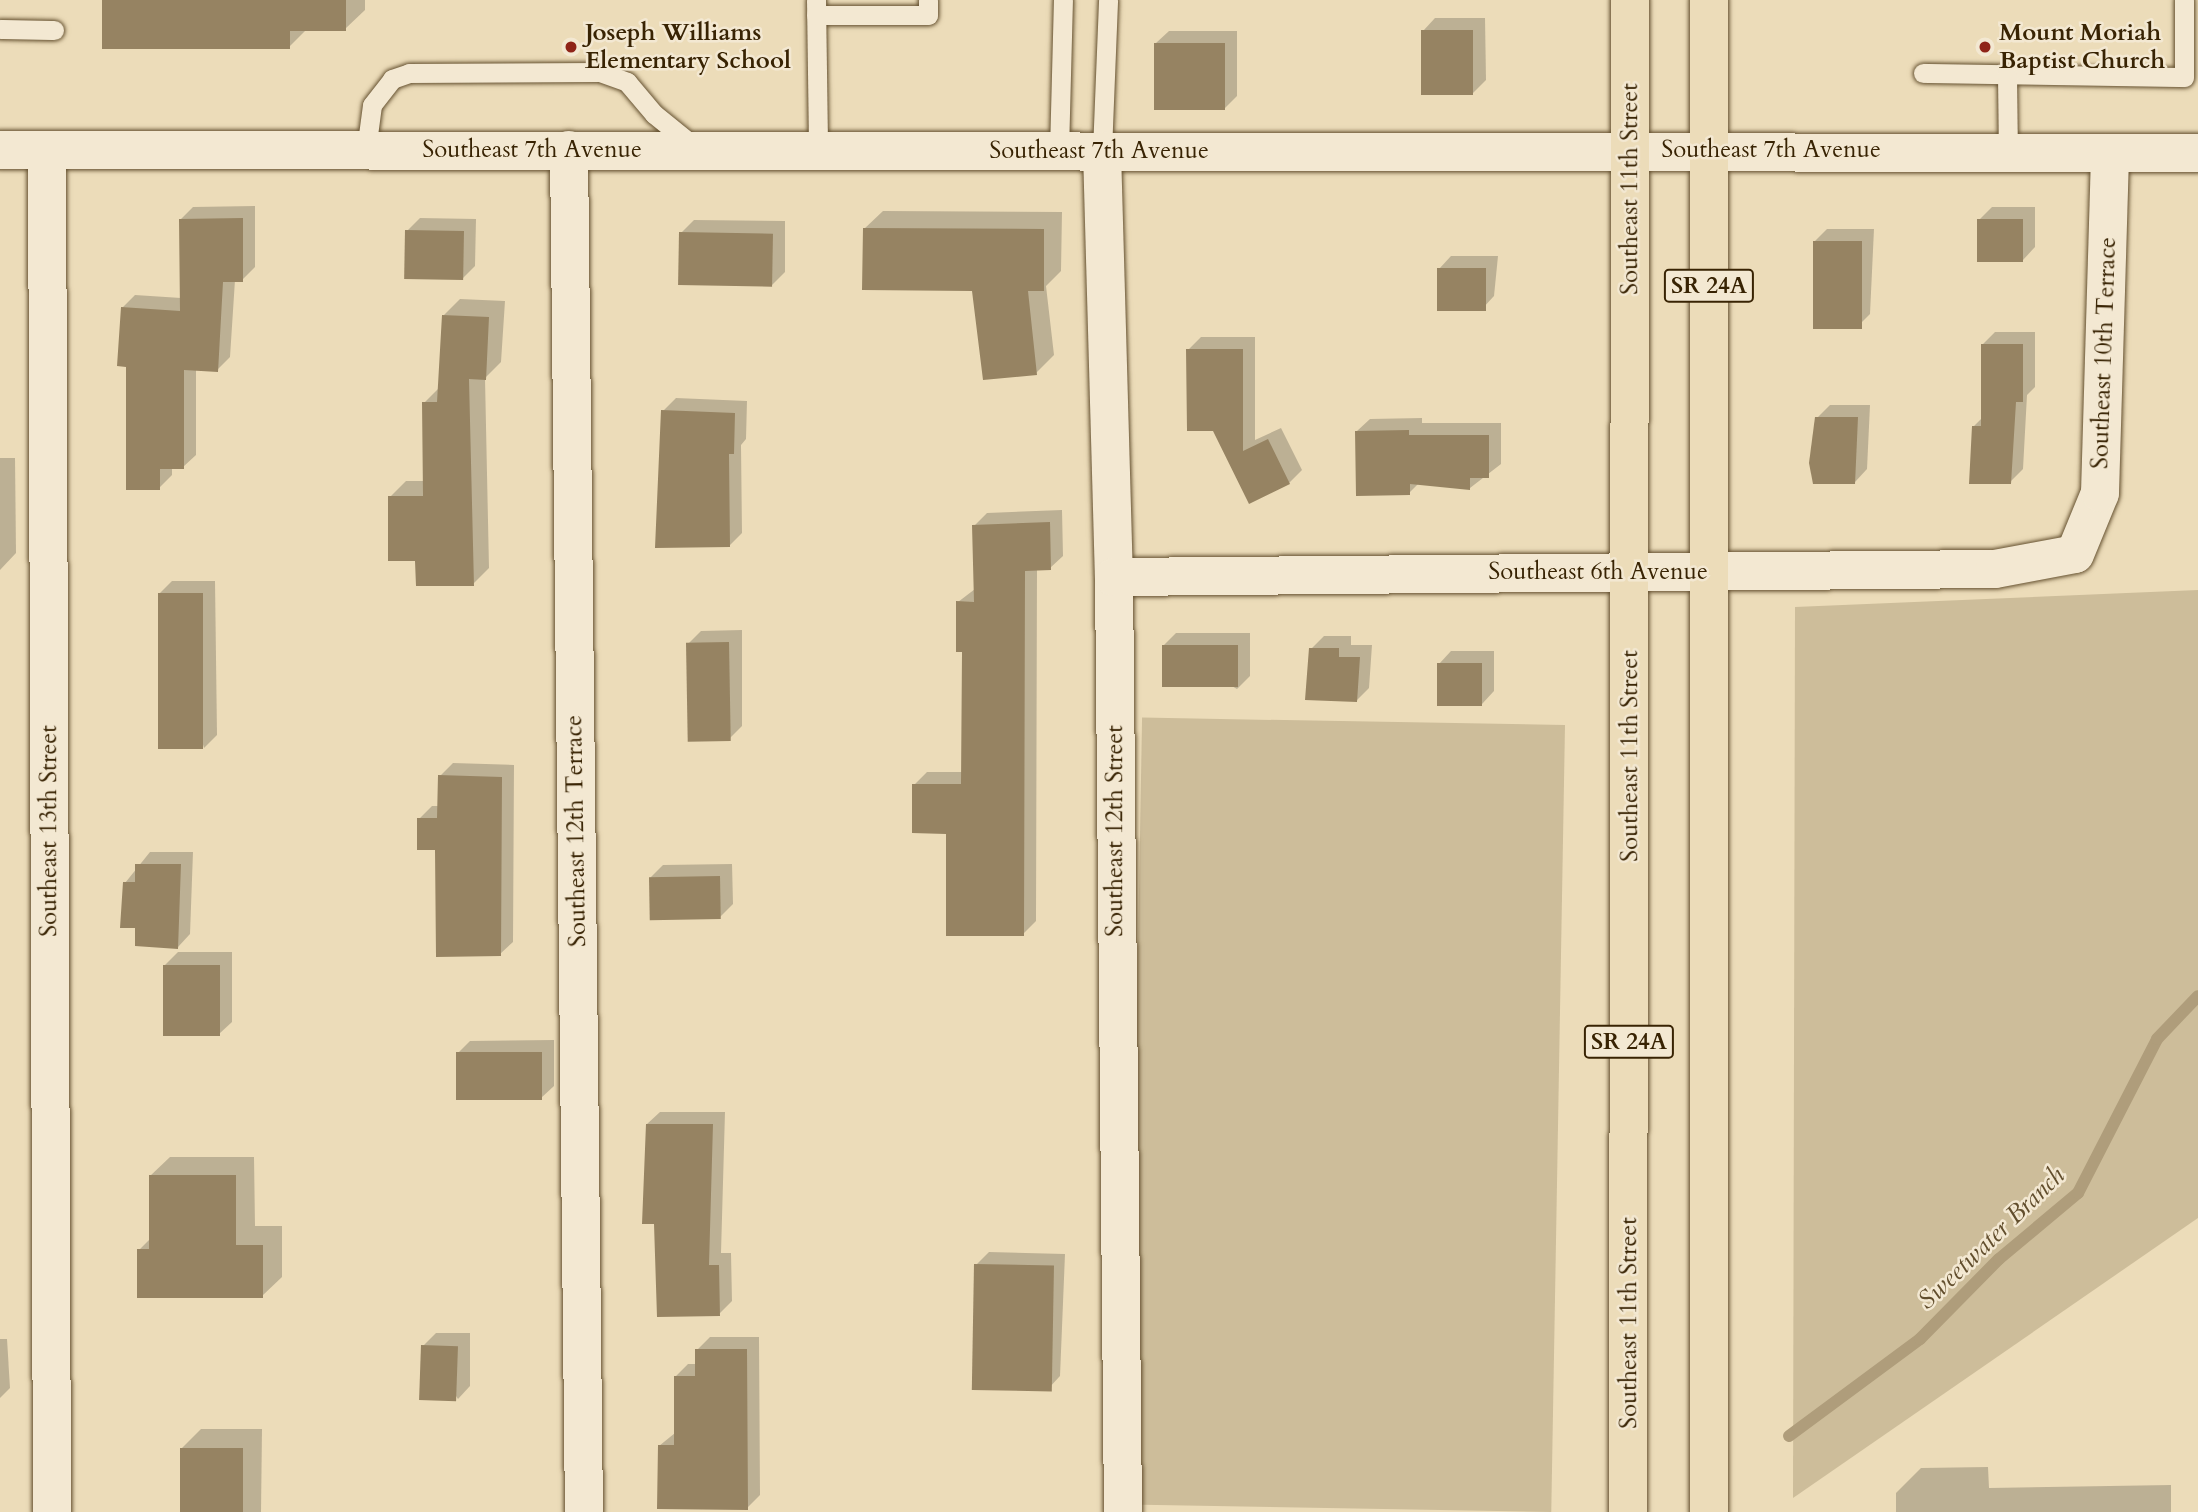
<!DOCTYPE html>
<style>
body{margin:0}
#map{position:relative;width:2198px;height:1512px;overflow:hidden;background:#ecdcb9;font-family:Cardo,serif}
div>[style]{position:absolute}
.green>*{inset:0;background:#cdbd9a;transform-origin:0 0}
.shadow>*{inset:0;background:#0003}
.stream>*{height:12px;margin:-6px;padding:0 6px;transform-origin:6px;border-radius:6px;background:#af9d7b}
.building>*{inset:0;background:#968362;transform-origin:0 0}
.roads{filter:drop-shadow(0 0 2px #655130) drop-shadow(0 0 2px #655130)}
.service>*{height:19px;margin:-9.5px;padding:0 9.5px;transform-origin:9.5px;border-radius:9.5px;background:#f3e8d2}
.minor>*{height:38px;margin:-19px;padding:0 19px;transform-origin:19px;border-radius:19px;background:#f3e8d2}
.tertiary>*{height:38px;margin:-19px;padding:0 19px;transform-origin:19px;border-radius:19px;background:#f3e8d2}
.trunk>*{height:38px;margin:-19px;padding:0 19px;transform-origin:19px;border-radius:19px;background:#ecdcb9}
.dots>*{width:19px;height:19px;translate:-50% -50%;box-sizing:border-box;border:4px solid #f3e8d2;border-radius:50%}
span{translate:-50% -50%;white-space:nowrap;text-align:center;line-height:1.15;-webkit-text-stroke:5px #f3e8d2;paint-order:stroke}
.shield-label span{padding:2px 5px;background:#f3e8d2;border:2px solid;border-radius:5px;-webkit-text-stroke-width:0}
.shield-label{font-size:23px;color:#382303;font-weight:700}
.poi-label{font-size:24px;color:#382303;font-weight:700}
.left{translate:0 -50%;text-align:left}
.street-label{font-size:24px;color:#382303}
.water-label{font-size:26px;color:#624e2d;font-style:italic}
</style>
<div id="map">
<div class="green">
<div style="clip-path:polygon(2198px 590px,2198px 1218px,1793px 1498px,1795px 607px)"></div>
<div style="left:1565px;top:725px;width:787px;height:423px;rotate:91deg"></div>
</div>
<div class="shadow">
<div style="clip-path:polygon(104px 0,365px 0,365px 10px,345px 29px,307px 29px,289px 47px)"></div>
<div style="clip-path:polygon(1435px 18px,1485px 18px,1486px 80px,1473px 93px,1423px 31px)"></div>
<div style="clip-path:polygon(1169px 31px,1237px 31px,1237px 96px,1224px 109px,1156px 43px)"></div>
<div style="clip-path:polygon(255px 206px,255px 267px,242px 280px,235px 280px,230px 357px,217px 370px,196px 369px,196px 455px,183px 467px,172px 467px,172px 475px,159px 488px,128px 365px,122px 308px,135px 295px,181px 298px,181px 219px,193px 207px)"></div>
<div style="clip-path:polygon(1992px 207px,2035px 207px,2035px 247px,2023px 260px,1979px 220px)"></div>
<div style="clip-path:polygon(883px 211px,1062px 212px,1061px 271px,1046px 286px,1054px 355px,1036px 373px,974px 289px,864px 229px)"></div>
<div style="clip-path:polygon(420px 218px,476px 219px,475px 266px,462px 279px,407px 231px)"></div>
<div style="clip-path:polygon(694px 220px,785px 221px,785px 272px,772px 285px,681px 233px)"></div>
<div style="clip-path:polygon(1827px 229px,1874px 229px,1870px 314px,1857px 327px,1814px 242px)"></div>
<div style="clip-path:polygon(1451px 256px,1498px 256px,1494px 296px,1482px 309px,1439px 269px)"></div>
<div style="clip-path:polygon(460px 299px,505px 301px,501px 362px,485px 378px,489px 568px,473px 584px,417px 559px,390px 497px,406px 481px,425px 481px,424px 403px,440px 387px,444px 315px)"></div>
<div style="clip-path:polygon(1995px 332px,2035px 332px,2035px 387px,2027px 395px,2023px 469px,2010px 482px,1973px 427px,1982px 418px,1982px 345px)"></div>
<div style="clip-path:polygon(1201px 337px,1255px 337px,1255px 440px,1281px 428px,1302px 470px,1289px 483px,1250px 502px,1214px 429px,1188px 350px)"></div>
<div style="clip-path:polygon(676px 398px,747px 401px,746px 439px,741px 445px,742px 533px,729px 546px,663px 411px)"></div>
<div style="clip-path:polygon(1830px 405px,1870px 405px,1867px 469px,1855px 482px,1817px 418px)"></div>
<div style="clip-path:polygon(1422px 418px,1422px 423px,1501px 423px,1501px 464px,1470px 488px,1419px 483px,1409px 493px,1357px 431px,1370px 419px)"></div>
<div style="clip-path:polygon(0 458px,15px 458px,16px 553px,0 570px)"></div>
<div style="clip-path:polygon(1062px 510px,1063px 556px,1050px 568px,1037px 569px,1036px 921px,1023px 934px,914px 785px,927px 772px,962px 772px,963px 650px,958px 602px,975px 589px,974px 526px,987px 513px)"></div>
<div style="clip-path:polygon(172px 581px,215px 581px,217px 735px,204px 748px,159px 594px)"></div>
<div style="clip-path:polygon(742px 630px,742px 726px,729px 739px,688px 644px,701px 631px)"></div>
<div style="clip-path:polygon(1176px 633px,1250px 633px,1250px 676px,1237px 689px,1163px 646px)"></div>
<div style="clip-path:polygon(1324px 636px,1351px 636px,1351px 645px,1372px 645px,1369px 688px,1356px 701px,1311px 649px)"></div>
<div style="clip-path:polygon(1451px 651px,1494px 651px,1494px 691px,1482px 704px,1439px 664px)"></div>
<div style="clip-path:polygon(453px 763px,514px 765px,513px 942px,500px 954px,419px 819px,432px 806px,439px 806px,440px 776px)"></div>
<div style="clip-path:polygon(150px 852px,193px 852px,190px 934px,178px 947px,137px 926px,125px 883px)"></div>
<div style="clip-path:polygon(732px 864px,733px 904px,720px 917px,650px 878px,663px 865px)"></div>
<div style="clip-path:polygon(178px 952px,232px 952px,232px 1022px,219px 1034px,165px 965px)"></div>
<div style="clip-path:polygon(554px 1040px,554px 1086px,541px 1098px,457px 1054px,470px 1041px)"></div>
<div style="clip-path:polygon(660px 1112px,725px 1112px,721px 1253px,731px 1253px,732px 1301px,719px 1314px,656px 1223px,647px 1124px)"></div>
<div style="clip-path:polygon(170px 1157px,254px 1157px,255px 1226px,282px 1226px,282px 1277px,262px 1296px,139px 1250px,150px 1239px,150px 1176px)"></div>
<div style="clip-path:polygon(989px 1252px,1065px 1254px,1060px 1376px,1048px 1389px,976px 1265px)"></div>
<div style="clip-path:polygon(436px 1333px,470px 1333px,470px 1386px,458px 1399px,423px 1346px)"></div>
<div style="clip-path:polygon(710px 1337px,759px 1337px,760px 1495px,747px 1508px,659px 1446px,675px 1433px,675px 1377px,688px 1364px,697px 1364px,697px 1350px)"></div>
<div style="clip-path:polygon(0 1339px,7px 1339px,10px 1388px,0 1398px)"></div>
<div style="clip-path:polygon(201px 1429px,262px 1429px,261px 1512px,182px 1512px,182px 1448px)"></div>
<div style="clip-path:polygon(1988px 1467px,1989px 1488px,2171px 1485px,2171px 1512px,1896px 1512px,1896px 1493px,1921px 1468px)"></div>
</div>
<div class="stream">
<div style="left:1789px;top:1436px;width:163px;rotate:-36.5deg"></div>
<div style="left:1920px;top:1339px;width:112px;rotate:-45.4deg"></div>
<div style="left:1999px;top:1259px;width:103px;rotate:-39.9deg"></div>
<div style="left:2078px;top:1193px;width:173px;rotate:-62.8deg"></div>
<div style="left:2157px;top:1039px;width:59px;rotate:-46.4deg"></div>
</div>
<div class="building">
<div style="clip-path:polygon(102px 0,346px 0,346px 31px,290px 31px,290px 49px,102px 49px)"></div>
<div style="left:1421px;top:30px;width:52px;height:65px"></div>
<div style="left:1154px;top:43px;width:71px;height:67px"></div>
<div style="clip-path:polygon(243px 218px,243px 282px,223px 282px,218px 372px,184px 370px,184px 469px,160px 469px,160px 490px,126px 490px,126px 367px,117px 366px,121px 307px,180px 311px,179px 219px)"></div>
<div style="left:1977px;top:219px;width:46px;height:43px"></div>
<div style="clip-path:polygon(863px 228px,1044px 229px,1044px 291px,1028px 291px,1037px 375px,983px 380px,972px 291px,862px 290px)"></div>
<div style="left:405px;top:230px;width:59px;height:49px;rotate:1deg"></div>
<div style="left:679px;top:232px;width:94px;height:53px;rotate:1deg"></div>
<div style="left:1813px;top:241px;width:49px;height:88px"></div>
<div style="left:1437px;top:268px;width:49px;height:43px"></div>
<div style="clip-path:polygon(442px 315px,489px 317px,486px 380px,469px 379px,474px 586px,416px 586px,415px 561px,388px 561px,388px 496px,423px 496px,422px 402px,437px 402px)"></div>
<div style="clip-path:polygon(1981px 344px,2023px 344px,2023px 402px,2016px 402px,2011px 484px,1969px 484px,1972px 426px,1981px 426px)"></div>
<div style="clip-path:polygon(1186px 349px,1243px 349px,1243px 451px,1268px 439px,1290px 484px,1249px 504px,1213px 431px,1187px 431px)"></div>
<div style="clip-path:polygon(661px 410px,735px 413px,734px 454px,729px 454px,730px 547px,655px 548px)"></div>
<div style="clip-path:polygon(1815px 417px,1858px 417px,1855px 484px,1813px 484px,1809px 463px)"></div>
<div style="clip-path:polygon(1409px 430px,1409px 435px,1489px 435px,1489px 478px,1470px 478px,1470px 490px,1410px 484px,1410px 495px,1356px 496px,1355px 431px)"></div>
<div style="clip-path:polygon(1050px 522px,1051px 570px,1025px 571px,1024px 936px,946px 936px,946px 834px,912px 833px,912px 784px,961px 784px,962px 652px,956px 652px,956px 601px,974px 602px,972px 525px)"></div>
<div style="left:158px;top:593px;width:45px;height:156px"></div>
<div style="left:729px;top:642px;width:99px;height:43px;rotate:89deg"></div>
<div style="left:1162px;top:645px;width:76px;height:42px"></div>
<div style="clip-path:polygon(1309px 648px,1339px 648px,1339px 657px,1360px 657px,1357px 702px,1305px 700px)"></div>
<div style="left:1437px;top:663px;width:45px;height:43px"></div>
<div style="clip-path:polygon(438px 775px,502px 777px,501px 956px,436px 957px,435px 850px,417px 850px,417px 818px,437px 818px)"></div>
<div style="clip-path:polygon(135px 864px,181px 864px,178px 949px,135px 946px,135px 928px,120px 928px,123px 882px,135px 882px)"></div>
<div style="left:720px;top:876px;width:43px;height:71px;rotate:89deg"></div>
<div style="left:163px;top:965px;width:57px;height:71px"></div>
<div style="left:542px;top:1052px;width:48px;height:86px;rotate:90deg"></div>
<div style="clip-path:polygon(646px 1124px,713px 1124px,709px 1265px,719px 1265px,720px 1316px,657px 1317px,654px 1224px,642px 1224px)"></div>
<div style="clip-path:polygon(149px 1175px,236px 1175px,236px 1245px,263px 1245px,263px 1298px,137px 1298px,137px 1249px,149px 1249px)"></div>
<div style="left:974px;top:1264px;width:80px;height:126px;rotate:1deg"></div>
<div style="left:421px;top:1345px;width:37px;height:55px;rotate:2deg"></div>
<div style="clip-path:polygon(695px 1349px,747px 1349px,748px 1510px,657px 1509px,658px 1445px,674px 1445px,674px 1376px,695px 1376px)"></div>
<div style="left:180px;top:1448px;width:63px;height:64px"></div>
</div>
<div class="roads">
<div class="service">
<div style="left:816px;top:0;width:151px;rotate:89.2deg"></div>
<div style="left:816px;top:15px;width:112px"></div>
<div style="left:928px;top:15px;width:15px;rotate:-90deg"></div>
<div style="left:0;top:29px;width:54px;rotate:1.1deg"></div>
<div style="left:1923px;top:73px;width:261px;rotate:0.9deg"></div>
<div style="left:2184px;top:77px;width:77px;rotate:-90deg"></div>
<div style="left:2007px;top:75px;width:77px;rotate:89.3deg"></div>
<div style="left:366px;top:150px;width:45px;rotate:-82.4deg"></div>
<div style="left:372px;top:105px;width:33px;rotate:-52deg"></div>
<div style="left:392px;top:79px;width:18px;rotate:-19deg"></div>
<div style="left:409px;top:73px;width:191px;rotate:-0.3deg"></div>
<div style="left:600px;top:72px;width:29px;rotate:20deg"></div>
<div style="left:627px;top:82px;width:42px;rotate:49.8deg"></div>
<div style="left:654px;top:114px;width:54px;rotate:39deg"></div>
<div style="left:1059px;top:151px;width:151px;rotate:-88.5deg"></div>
<div style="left:1102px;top:151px;width:151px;rotate:-87.7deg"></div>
</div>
<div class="minor">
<div style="left:47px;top:150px;width:1362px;rotate:89.79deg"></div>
<div style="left:569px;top:150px;width:1362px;rotate:89.37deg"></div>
<div style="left:1102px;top:151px;width:426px;rotate:88.4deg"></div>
<div style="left:1114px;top:577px;width:935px;rotate:89.45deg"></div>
<div style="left:1114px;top:577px;width:881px;rotate:-0.52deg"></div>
<div style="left:1995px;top:569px;width:81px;rotate:-10.6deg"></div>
<div style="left:2075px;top:554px;width:66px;rotate:-67.7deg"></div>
<div style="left:2100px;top:493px;width:340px;rotate:-88.3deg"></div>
</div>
<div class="tertiary">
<div style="left:0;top:150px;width:2198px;rotate:0.08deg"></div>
</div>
<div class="trunk">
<div style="left:1709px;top:0;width:1512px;rotate:90deg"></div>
<div style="left:1628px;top:1512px;width:1512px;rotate:-89.92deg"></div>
</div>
</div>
<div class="dots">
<div style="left:571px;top:47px;background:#8f2418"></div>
<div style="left:1985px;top:47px;background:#8f2418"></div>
</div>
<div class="shield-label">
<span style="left:1709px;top:286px">SR 24A</span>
<span style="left:1629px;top:1042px">SR 24A</span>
</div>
<div class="poi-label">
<span class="left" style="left:585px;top:47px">Joseph Williams<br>Elementary School</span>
<span class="left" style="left:1999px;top:47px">Mount Moriah<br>Baptist Church</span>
</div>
<div class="street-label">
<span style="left:532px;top:150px">Southeast 7th Avenue</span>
<span style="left:1771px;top:150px">Southeast 7th Avenue</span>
<span style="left:1099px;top:151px">Southeast 7th Avenue</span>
<span style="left:1630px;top:189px;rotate:-90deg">Southeast 11th Street</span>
<span style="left:2104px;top:353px;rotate:-88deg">Southeast 10th Terrace</span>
<span style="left:1598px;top:572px">Southeast 6th Avenue</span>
<span style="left:1630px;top:756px;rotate:-90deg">Southeast 11th Street</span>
<span style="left:49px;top:831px;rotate:-90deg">Southeast 13th Street</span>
<span style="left:576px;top:831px;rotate:-91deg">Southeast 12th Terrace</span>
<span style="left:1115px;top:831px;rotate:-90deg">Southeast 12th Street</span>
<span style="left:1629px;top:1323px;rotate:-90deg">Southeast 11th Street</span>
</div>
<div class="water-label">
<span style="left:1991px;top:1238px;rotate:-44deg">Sweetwater Branch</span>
</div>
</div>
